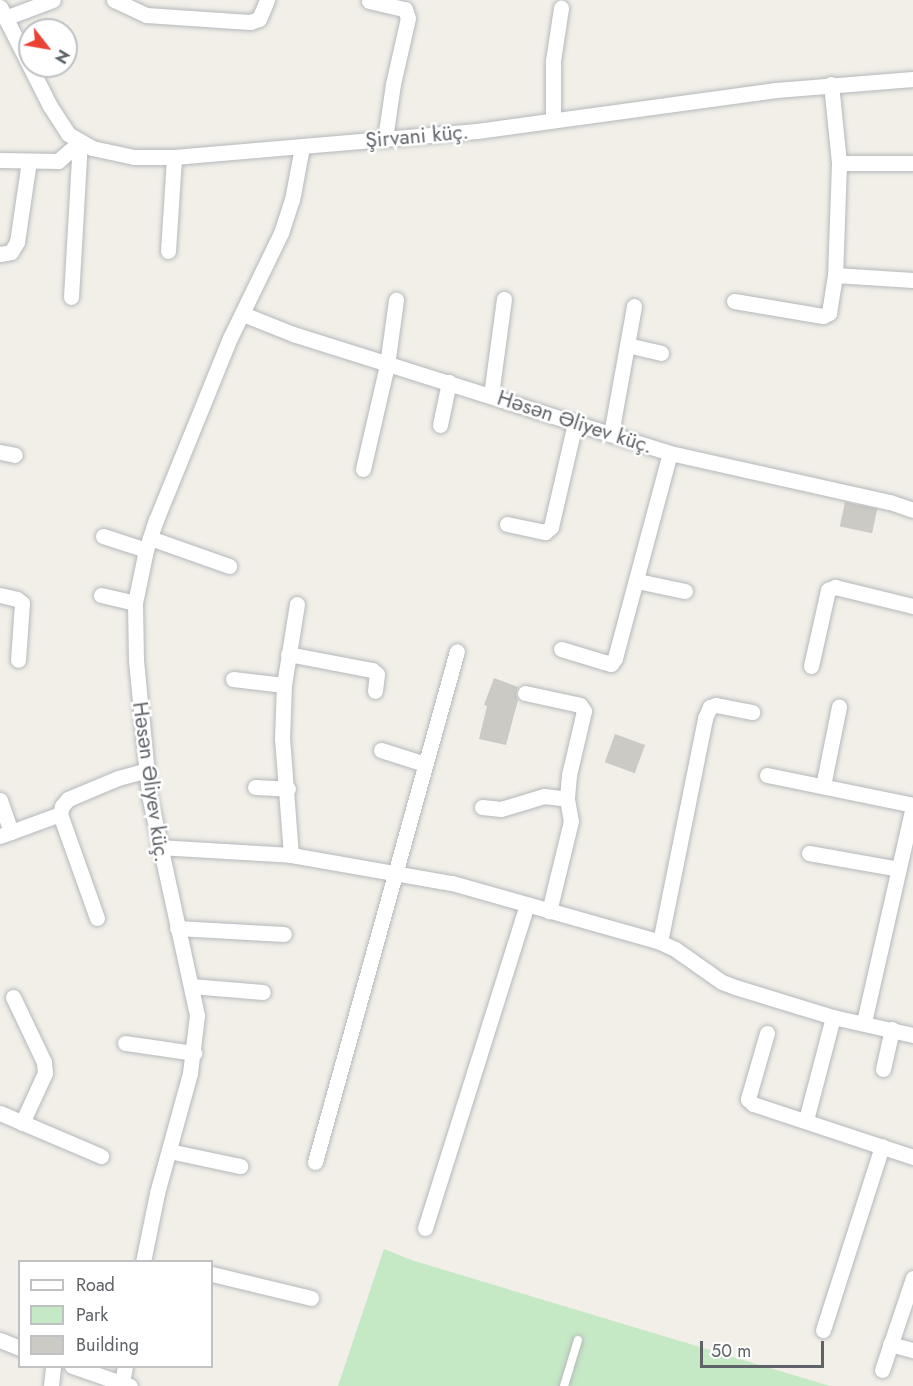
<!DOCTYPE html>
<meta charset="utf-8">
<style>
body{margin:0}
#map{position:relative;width:913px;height:1386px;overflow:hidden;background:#f1efe8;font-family:Jost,sans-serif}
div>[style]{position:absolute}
.green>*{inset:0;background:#c5e8c5}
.building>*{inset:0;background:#cccac5;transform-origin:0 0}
.roads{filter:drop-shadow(0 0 2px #b5b8bc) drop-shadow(0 0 2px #b5b8bc)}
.service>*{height:8px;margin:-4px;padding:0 4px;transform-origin:4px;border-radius:4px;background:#fff}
.minor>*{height:15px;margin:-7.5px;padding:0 7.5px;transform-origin:7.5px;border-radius:7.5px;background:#fff}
span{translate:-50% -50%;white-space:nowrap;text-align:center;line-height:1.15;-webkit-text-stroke:5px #fff;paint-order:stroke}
.street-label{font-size:21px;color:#5f6368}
.legend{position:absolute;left:18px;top:1260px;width:195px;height:108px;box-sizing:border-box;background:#fff;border:2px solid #bfc1c3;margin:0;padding:8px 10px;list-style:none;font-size:18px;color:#5f6368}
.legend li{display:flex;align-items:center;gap:12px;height:30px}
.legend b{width:30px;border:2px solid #bfc1c3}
.north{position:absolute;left:18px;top:18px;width:60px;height:60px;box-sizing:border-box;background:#fff;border:2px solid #bfc1c3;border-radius:50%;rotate:121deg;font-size:16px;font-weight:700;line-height:24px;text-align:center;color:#5f6368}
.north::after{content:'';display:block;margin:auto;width:21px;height:27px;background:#ea4335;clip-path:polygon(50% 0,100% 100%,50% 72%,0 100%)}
.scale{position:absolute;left:700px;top:1341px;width:124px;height:27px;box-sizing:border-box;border:3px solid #5f6368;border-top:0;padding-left:8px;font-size:18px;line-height:21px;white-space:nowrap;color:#5f6368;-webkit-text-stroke:4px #fff;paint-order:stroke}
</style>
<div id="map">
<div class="green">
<div style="clip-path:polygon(384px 1249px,411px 1260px,830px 1386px,338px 1386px)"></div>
</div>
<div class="building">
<div style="left:845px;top:502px;width:33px;height:25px;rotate:12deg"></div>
<div style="clip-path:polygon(494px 678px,518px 687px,516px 695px,518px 700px,506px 745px,479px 739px,487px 706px,484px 705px)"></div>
<div style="left:615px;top:734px;width:32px;height:30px;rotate:20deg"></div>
</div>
<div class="roads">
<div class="service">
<div style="left:564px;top:1386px;width:48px;rotate:-73.1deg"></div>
</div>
<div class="minor">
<div style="left:114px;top:0;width:35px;rotate:25deg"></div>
<div style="left:146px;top:15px;width:104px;rotate:3.9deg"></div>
<div style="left:250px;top:22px;width:9px;rotate:-18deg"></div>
<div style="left:259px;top:19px;width:21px;rotate:-67deg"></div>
<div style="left:369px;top:1px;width:37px;rotate:13deg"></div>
<div style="left:405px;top:9px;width:9px;rotate:72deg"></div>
<div style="left:408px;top:18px;width:68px;rotate:102.8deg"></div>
<div style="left:393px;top:84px;width:56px;rotate:98.3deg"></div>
<div style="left:0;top:7px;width:111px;rotate:63.2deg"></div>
<div style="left:50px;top:106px;width:33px;rotate:57deg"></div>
<div style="left:68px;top:134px;width:28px;rotate:30deg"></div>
<div style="left:92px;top:148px;width:43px;rotate:12.1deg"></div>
<div style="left:134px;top:157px;width:40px"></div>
<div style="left:174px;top:157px;width:304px;rotate:-4.9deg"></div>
<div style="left:477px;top:131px;width:302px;rotate:-7.8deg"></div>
<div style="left:776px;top:90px;width:137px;rotate:-4.6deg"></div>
<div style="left:5px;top:18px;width:51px;rotate:-20.6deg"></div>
<div style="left:831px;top:84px;width:79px;rotate:84.2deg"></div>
<div style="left:839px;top:163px;width:112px;rotate:92deg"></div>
<div style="left:835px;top:275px;width:78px;rotate:3.7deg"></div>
<div style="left:553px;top:120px;width:59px;rotate:-90deg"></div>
<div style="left:553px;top:61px;width:54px;rotate:-81.4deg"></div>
<div style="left:0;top:160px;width:58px;rotate:1deg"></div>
<div style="left:58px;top:161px;width:29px;rotate:-41deg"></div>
<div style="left:839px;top:163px;width:74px"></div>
<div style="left:168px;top:251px;width:94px;rotate:-86.3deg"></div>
<div style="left:0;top:254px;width:11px;rotate:-10deg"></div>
<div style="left:11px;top:252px;width:12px;rotate:-59deg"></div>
<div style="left:17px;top:242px;width:82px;rotate:-81.6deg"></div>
<div style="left:71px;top:297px;width:155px;rotate:-86.7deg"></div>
<div style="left:734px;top:301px;width:90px;rotate:9.6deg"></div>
<div style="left:823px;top:316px;width:7px;rotate:-27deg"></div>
<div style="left:829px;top:313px;width:38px;rotate:-81deg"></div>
<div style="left:243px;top:314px;width:54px;rotate:21.8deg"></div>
<div style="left:293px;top:334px;width:395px;rotate:17.5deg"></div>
<div style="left:670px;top:453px;width:225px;rotate:12.6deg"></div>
<div style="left:890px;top:502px;width:24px;rotate:19deg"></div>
<div style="left:627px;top:345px;width:35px;rotate:13deg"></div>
<div style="left:491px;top:395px;width:97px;rotate:-82.3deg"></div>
<div style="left:440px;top:425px;width:44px;rotate:-78.2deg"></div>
<div style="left:611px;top:434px;width:130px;rotate:-79.8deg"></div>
<div style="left:0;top:452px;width:15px;rotate:11deg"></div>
<div style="left:363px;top:469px;width:107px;rotate:-77deg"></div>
<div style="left:387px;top:365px;width:66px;rotate:-82.1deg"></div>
<div style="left:507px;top:524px;width:39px;rotate:12deg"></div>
<div style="left:545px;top:532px;width:8px;rotate:-40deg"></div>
<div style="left:551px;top:527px;width:107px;rotate:-77deg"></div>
<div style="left:103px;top:536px;width:45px;rotate:18deg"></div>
<div style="left:150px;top:538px;width:84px;rotate:19.5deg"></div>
<div style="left:637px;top:581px;width:49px;rotate:11.8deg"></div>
<div style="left:0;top:595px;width:17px;rotate:13deg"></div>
<div style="left:17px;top:599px;width:6px;rotate:39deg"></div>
<div style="left:22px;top:603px;width:57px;rotate:94deg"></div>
<div style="left:101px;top:595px;width:35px;rotate:13deg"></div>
<div style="left:561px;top:649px;width:45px;rotate:16.8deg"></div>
<div style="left:604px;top:662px;width:7px;rotate:16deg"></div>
<div style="left:611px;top:664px;width:7px;rotate:-56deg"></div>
<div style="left:615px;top:658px;width:212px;rotate:-75deg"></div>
<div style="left:288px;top:654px;width:86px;rotate:10.8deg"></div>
<div style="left:372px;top:670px;width:6px;rotate:39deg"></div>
<div style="left:377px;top:674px;width:17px;rotate:97deg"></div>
<div style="left:811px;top:666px;width:78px;rotate:-77.4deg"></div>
<div style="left:828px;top:590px;width:8px;rotate:-23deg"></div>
<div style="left:835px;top:587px;width:80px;rotate:13.7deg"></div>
<div style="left:233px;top:679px;width:51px;rotate:6.7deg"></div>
<div style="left:525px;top:693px;width:56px;rotate:12.3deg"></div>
<div style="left:580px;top:705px;width:7px;rotate:56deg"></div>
<div style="left:584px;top:711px;width:66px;rotate:103.2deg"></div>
<div style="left:569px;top:775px;width:24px;rotate:95deg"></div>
<div style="left:567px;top:799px;width:22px;rotate:80deg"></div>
<div style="left:571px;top:821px;width:93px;rotate:103.7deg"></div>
<div style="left:381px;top:750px;width:46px;rotate:17.7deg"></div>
<div style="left:767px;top:775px;width:149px;rotate:11.6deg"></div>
<div style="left:823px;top:786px;width:81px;rotate:-78.6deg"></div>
<div style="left:255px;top:787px;width:33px;rotate:3deg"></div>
<div style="left:0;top:800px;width:34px;rotate:71deg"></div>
<div style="left:482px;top:807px;width:19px;rotate:6deg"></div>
<div style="left:501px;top:809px;width:45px;rotate:-16.8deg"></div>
<div style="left:544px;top:796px;width:23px;rotate:7deg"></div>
<div style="left:0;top:836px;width:64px;rotate:-20.1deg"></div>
<div style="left:158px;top:847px;width:133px;rotate:3.4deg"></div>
<div style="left:291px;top:855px;width:163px;rotate:9.9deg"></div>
<div style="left:452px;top:883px;width:216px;rotate:15.8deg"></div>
<div style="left:660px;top:942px;width:17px;rotate:25deg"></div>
<div style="left:675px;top:949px;width:57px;rotate:35.1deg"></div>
<div style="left:722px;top:982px;width:14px;rotate:21deg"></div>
<div style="left:735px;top:987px;width:102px;rotate:17deg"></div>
<div style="left:833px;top:1017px;width:82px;rotate:12.7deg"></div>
<div style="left:809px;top:853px;width:91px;rotate:10.1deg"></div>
<div style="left:291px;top:855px;width:116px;rotate:-94.4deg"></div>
<div style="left:282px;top:739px;width:54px;rotate:-87.9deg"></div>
<div style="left:284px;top:685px;width:82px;rotate:-80.9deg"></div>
<div style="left:97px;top:918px;width:110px;rotate:-109.6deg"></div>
<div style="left:60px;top:814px;width:8px;rotate:-76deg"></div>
<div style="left:62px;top:806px;width:9px;rotate:-49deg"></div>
<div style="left:68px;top:799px;width:54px;rotate:-22.8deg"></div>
<div style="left:118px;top:778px;width:28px;rotate:-15deg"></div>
<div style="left:177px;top:928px;width:107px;rotate:3.2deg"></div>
<div style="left:660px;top:942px;width:228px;rotate:-78.6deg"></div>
<div style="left:705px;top:718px;width:12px;rotate:-66deg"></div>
<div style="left:710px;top:707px;width:6px;rotate:-18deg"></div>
<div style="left:716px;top:705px;width:37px;rotate:11deg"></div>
<div style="left:191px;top:986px;width:72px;rotate:4.8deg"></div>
<div style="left:13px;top:997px;width:72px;rotate:64.5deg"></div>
<div style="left:44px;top:1062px;width:11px;rotate:85deg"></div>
<div style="left:45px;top:1073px;width:55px;rotate:114.7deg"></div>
<div style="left:864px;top:1022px;width:221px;rotate:-77.2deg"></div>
<div style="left:767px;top:1033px;width:69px;rotate:106.1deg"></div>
<div style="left:748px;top:1099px;width:7px;rotate:45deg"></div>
<div style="left:753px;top:1104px;width:169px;rotate:18.3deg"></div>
<div style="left:125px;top:1043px;width:70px;rotate:8.2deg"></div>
<div style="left:883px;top:1069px;width:41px;rotate:-77.3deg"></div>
<div style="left:0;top:1113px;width:110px;rotate:23.1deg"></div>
<div style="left:806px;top:1120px;width:106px;rotate:-75.3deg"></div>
<div style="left:169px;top:1151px;width:73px;rotate:11.9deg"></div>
<div style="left:315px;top:1162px;width:530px;rotate:-74.47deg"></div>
<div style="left:425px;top:1228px;width:339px;rotate:-72.5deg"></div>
<div style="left:143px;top:1262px;width:70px;rotate:-78.5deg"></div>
<div style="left:157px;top:1193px;width:124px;rotate:-74.6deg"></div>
<div style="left:190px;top:1073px;width:58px;rotate:-83.1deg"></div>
<div style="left:197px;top:1015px;width:225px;rotate:-102.3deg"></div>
<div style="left:149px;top:795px;width:135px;rotate:-95.5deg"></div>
<div style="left:136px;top:661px;width:58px;rotate:-91deg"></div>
<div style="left:135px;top:603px;width:54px;rotate:-78.3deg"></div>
<div style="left:146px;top:550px;width:32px;rotate:-72deg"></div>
<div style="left:156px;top:520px;width:196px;rotate:-67.9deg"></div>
<div style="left:230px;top:338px;width:117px;rotate:-64.1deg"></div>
<div style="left:281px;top:233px;width:35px;rotate:-72deg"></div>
<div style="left:292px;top:200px;width:54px;rotate:-79.3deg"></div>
<div style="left:212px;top:1274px;width:102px;rotate:13.6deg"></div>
<div style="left:823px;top:1330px;width:193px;rotate:-72.2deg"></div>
<div style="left:0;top:1340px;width:22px;rotate:22deg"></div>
<div style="left:890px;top:1344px;width:24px;rotate:15deg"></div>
<div style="left:72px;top:1366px;width:61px;rotate:19deg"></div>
<div style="left:882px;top:1370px;width:97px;rotate:-71.4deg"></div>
<div style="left:122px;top:1383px;width:17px;rotate:-80deg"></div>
<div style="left:51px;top:1386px;width:20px;rotate:-84deg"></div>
</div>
</div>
<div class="street-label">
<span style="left:417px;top:136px;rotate:-5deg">Şirvani küç.</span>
<span style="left:575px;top:422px;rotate:18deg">Həsən Əliyev küç.</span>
<span style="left:151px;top:782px;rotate:82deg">Həsən Əliyev küç.</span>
</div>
<ul class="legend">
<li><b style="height:8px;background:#fff"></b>Road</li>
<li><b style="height:16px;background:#c5e8c5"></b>Park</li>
<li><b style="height:16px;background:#cccac5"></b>Building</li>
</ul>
<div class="north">N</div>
<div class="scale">50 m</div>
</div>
